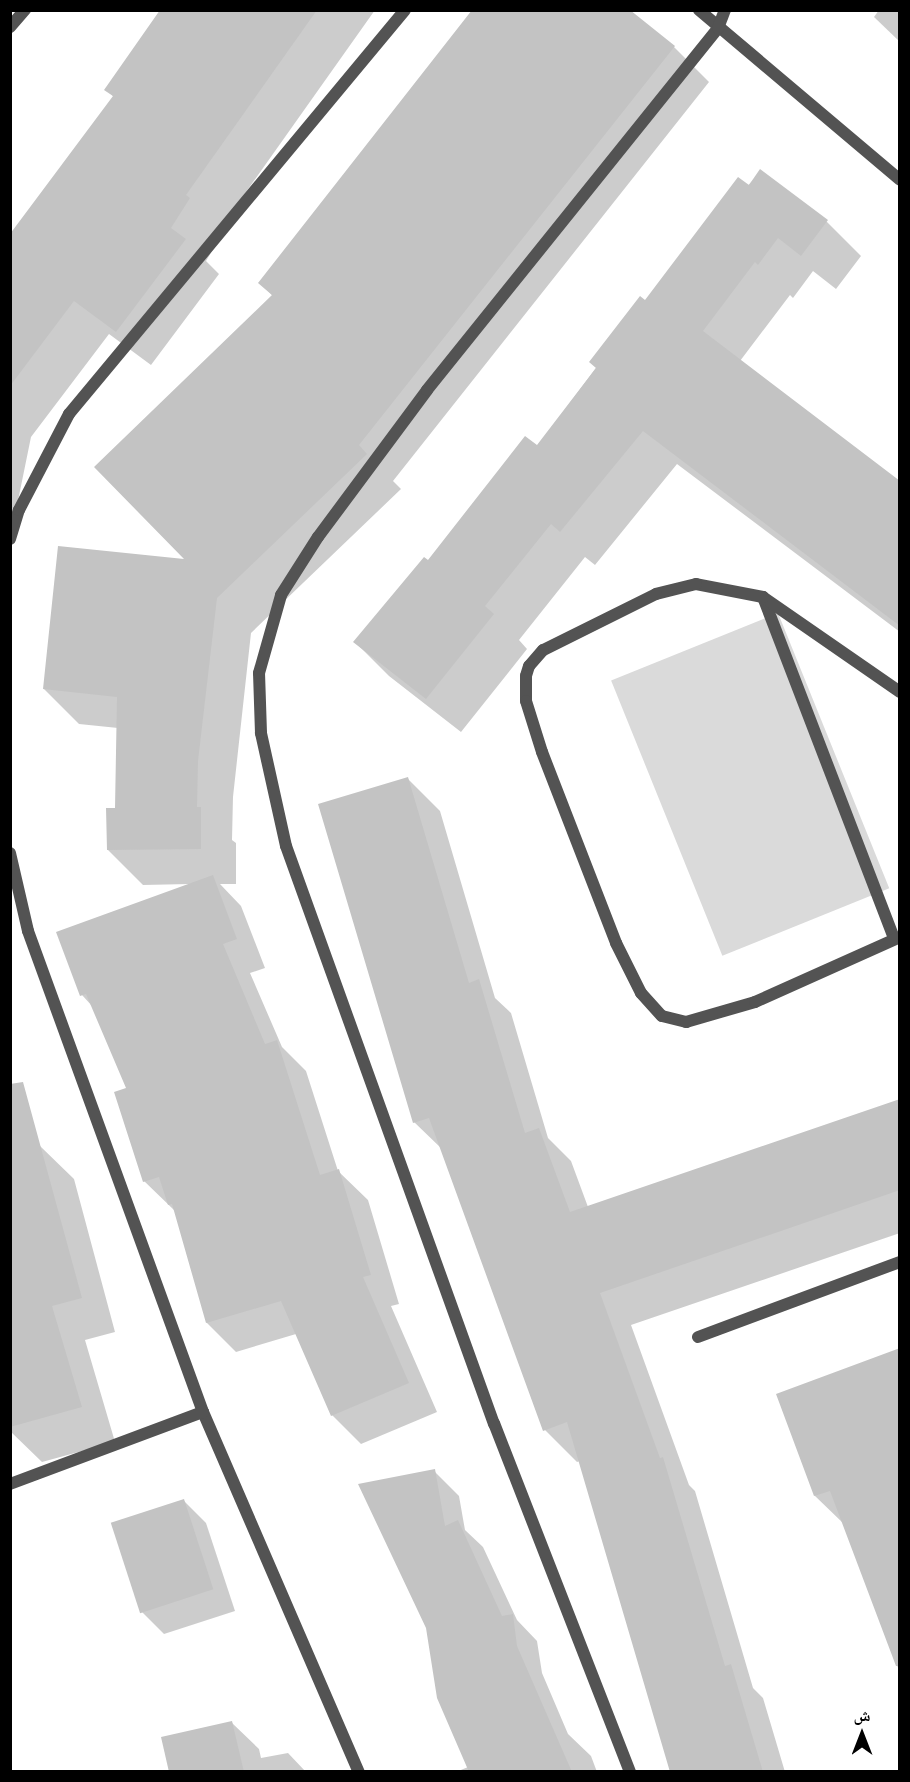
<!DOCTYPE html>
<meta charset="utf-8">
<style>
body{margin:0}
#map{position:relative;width:910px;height:1782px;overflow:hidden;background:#fff;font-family:"Space Grotesk","Noto Naskh Arabic",sans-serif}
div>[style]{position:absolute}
.green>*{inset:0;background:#dadada;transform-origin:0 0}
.shadow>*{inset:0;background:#0003}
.building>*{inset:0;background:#c3c3c3;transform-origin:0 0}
.minor>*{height:12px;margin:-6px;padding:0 6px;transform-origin:6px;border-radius:6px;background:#535353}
span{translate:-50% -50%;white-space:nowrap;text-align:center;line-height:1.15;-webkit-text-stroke:6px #fff;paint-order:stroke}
.frame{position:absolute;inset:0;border:12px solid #000;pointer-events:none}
.north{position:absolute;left:832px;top:1704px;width:60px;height:60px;-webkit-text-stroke:4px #fff;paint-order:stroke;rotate:0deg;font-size:16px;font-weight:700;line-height:24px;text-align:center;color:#000}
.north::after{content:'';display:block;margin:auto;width:21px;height:27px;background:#000;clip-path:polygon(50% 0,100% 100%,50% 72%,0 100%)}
</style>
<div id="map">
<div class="green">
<div style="left:778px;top:613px;width:297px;height:180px;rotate:68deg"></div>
</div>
<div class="shadow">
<div style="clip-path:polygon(162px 10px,375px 10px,219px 230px,223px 233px,206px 261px,219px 274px,151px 365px,109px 334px,31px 437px,10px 540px,10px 273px,114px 97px,106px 89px)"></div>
<div style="clip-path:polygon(627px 10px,674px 47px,709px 82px,393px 481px,401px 489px,251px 633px,233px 797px,232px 840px,236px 843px,236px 884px,220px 884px,241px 906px,265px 968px,250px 973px,282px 1047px,306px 1071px,338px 1171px,368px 1200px,399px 1304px,391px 1306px,437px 1412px,361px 1444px,332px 1415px,296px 1334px,236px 1352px,207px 1323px,175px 1211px,144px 1181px,128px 1089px,92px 1006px,82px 995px,190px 884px,143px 885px,108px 850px,117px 809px,118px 728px,79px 724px,44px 689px,188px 561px,273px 296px,260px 283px)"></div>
<div style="clip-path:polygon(879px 10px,900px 10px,900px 42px,874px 17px)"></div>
<div style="clip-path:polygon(761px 171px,827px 222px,861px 256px,836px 289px,813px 271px,793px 298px,790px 295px,740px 361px,900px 483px,900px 632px,677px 464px,595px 565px,585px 557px,519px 640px,527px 649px,461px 732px,389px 676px,355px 642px,537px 447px,645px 302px)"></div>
<div style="clip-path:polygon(408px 779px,440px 811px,495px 998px,511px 1013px,548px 1138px,571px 1161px,588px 1207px,900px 1100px,900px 1233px,631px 1325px,689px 1485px,695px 1491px,753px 1688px,763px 1698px,785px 1772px,672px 1772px,580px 1461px,577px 1462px,545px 1430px,443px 1150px,414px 1122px)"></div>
<div style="clip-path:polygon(39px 1145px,74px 1179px,115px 1332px,85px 1340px,115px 1442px,42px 1462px,10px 1431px,10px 1152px)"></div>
<div style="clip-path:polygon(900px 1350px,900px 1673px,844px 1524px,815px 1496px,778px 1395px)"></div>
<div style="clip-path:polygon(434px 1471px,459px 1496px,465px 1530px,483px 1547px,517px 1620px,537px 1641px,542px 1673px,568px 1734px,591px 1756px,597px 1772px,456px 1772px,468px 1767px)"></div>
<div style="clip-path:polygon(184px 1501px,206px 1523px,235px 1611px,164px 1634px,142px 1612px)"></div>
<div style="clip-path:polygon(231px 1722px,259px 1749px,261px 1758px,288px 1753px,306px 1772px,171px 1772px)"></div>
</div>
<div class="building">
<div style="clip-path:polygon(160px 10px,317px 10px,186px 195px,190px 198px,171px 228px,186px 239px,116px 332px,74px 301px,10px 386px,10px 234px,113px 96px,104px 90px)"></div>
<div style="clip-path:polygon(472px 10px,630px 10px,675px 46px,359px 445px,367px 454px,217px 598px,198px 761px,197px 807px,201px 807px,201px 849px,107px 850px,106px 808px,115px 808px,117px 697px,43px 689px,58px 546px,184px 559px,94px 467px,272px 295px,258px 283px)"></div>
<div style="clip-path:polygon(760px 169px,828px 220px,801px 256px,778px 238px,758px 265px,755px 262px,703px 331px,900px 481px,900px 626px,643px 431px,560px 532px,551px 524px,485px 606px,494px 614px,426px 699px,353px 642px,424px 557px,428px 560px,525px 436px,537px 445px,596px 368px,589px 362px,640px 296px,645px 300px,738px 177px,749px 185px)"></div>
<div style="clip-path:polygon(408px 777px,469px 983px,479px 979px,525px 1133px,539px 1128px,570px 1212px,900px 1099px,900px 1190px,600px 1293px,660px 1458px,663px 1457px,725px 1666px,731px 1664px,763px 1772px,670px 1772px,567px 1422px,543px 1431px,429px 1118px,413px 1123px,318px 804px)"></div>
<div style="clip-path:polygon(213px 875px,237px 939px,223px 944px,265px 1044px,277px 1040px,320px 1175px,339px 1169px,371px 1275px,363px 1277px,409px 1383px,331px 1416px,281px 1301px,206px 1323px,172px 1204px,168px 1205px,159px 1177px,143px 1182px,114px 1092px,126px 1088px,86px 994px,80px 996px,56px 932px)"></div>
<div style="clip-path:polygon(23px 1082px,82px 1298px,52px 1306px,82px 1407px,10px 1427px,10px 1084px)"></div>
<div style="clip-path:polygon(900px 1348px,900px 1666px,896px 1666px,830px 1491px,814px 1496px,776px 1394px)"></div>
<div style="clip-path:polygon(435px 1469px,445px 1526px,458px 1520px,502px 1616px,513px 1614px,517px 1646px,572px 1772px,469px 1772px,437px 1698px,426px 1628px,358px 1484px)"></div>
<div style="left:184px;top:1499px;width:95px;height:77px;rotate:72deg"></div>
<div style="clip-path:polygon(232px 1721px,244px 1772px,169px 1772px,161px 1737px)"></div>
</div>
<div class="minor">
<div style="left:699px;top:10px;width:263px;rotate:40.2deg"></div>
<div style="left:10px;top:27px;width:23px;rotate:-49deg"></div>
<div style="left:10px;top:539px;width:30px;rotate:-73deg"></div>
<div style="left:19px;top:510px;width:108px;rotate:-62.5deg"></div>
<div style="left:69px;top:414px;width:525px;rotate:-50.25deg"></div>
<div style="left:763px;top:597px;width:366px;rotate:69deg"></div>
<div style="left:900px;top:692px;width:167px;rotate:-145.3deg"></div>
<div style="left:763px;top:597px;width:68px;rotate:-169deg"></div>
<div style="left:696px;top:584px;width:41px;rotate:166deg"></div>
<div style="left:656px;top:594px;width:126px;rotate:153.6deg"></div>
<div style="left:543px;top:650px;width:21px;rotate:131deg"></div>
<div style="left:529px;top:666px;width:10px;rotate:107deg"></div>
<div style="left:526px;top:676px;width:25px;rotate:90deg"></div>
<div style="left:526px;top:701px;width:53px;rotate:72.6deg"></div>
<div style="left:542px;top:752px;width:205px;rotate:68.8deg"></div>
<div style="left:616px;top:943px;width:56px;rotate:63.4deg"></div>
<div style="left:641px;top:993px;width:31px;rotate:48deg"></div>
<div style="left:662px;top:1016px;width:25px;rotate:14deg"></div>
<div style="left:686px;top:1022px;width:72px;rotate:-16.2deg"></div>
<div style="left:755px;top:1002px;width:159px;rotate:-24.1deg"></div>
<div style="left:10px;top:853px;width:80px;rotate:77deg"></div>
<div style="left:28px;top:931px;width:512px;rotate:70.01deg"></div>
<div style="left:203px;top:1412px;width:392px;rotate:66.6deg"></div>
<div style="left:698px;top:1337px;width:215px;rotate:-20.4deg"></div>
<div style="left:10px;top:1484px;width:206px;rotate:-20.5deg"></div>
<div style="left:630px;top:1772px;width:374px;rotate:-111.3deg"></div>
<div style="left:494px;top:1424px;width:614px;rotate:-109.79deg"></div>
<div style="left:286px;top:846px;width:116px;rotate:-102.5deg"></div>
<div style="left:261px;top:733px;width:60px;rotate:-91.9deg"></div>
<div style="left:259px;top:673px;width:81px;rotate:-74.2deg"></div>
<div style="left:281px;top:595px;width:69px;rotate:-57.5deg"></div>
<div style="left:318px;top:537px;width:183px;rotate:-53.4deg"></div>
<div style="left:427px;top:390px;width:464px;rotate:-51.2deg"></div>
<div style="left:718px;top:28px;width:19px;rotate:-69deg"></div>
</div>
<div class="frame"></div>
<div class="north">ش</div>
</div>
